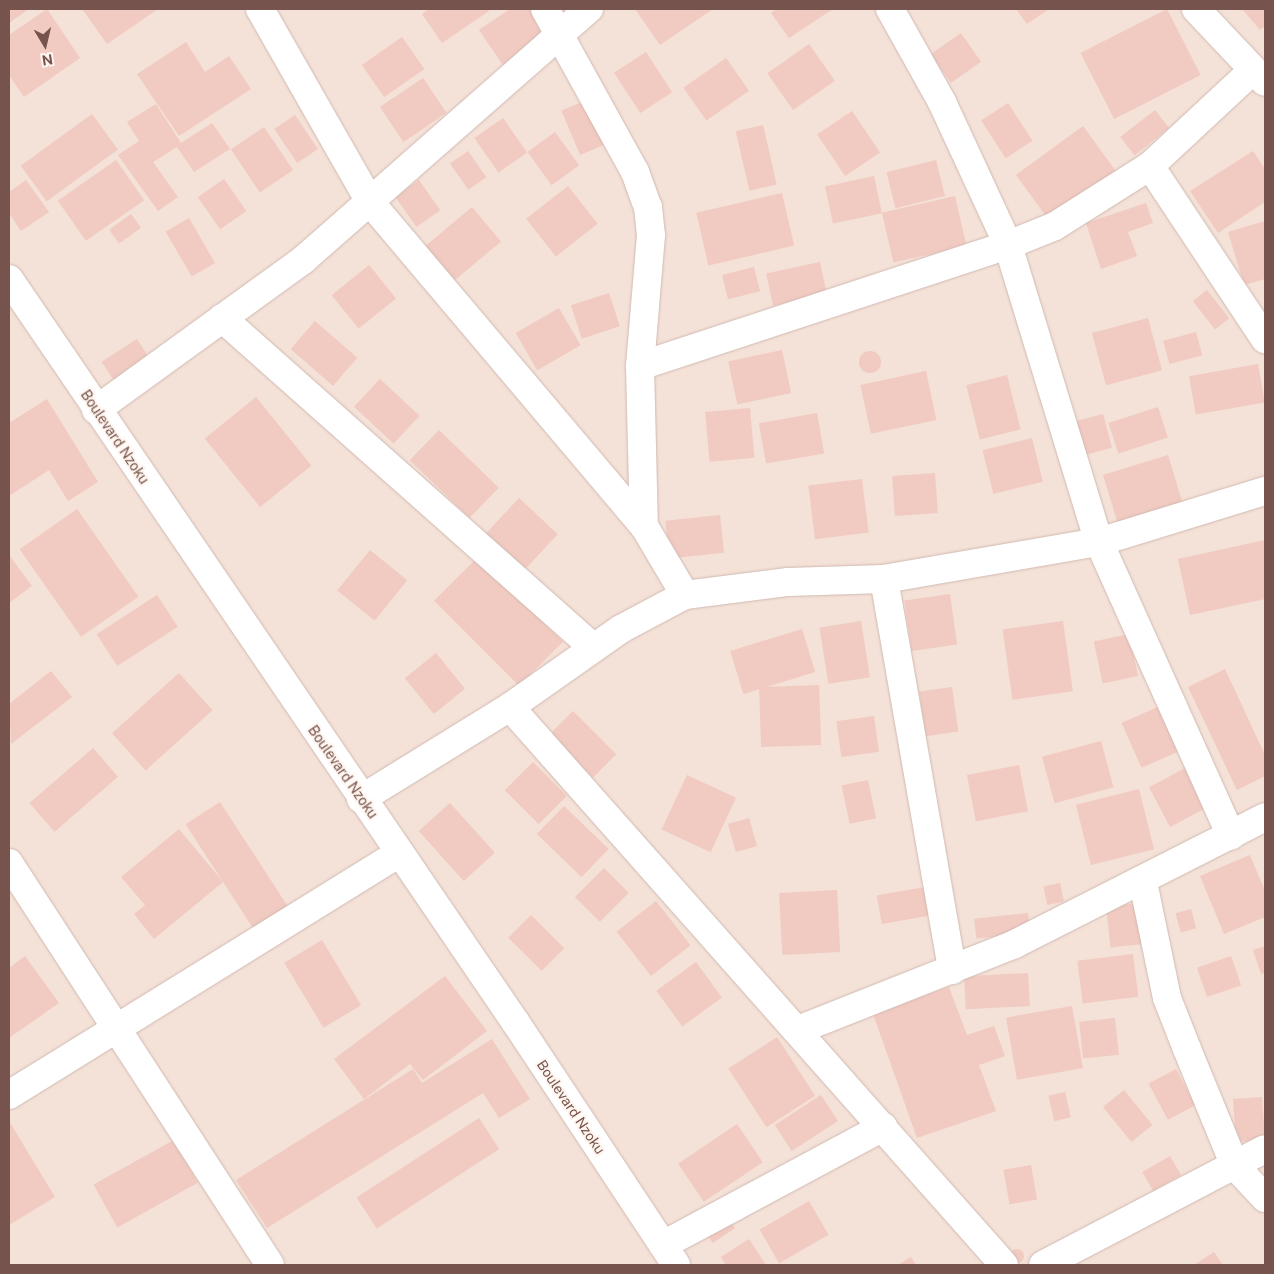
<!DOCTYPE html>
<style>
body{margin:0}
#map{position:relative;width:1274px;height:1274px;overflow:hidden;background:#fcf1e9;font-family:"Public Sans",sans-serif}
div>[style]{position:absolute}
.residential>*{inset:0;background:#f4e1d7;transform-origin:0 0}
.building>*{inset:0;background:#f1cac1;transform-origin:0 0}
.round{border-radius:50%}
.roads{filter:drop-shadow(0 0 1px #d0b9b1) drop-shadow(0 0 1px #d0b9b1)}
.street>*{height:28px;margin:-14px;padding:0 14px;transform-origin:14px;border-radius:14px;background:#fff}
.secondary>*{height:28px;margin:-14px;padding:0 14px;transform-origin:14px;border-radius:14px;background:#fff}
span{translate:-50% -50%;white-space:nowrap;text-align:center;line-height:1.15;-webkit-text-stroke:4px #fff5ef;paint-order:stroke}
.street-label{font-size:14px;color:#76534c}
.frame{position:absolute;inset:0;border:10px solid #76534c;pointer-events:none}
.north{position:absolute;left:20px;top:20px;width:50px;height:50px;-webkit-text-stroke:4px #fff5ef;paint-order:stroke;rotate:171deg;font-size:14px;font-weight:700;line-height:20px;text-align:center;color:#76534c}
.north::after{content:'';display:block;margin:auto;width:18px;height:22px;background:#76534c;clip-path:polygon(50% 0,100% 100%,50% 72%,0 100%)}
</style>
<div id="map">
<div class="residential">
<div style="left:9px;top:9px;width:1256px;height:1256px"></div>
</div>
<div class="building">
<div style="clip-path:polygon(9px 9px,29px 9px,9px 23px)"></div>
<div style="clip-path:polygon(47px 9px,80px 58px,24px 97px,9px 75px,9px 35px)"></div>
<div style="clip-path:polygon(82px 9px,158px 9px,107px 44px)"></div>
<div style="clip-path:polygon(429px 9px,488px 9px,489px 11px,442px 43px,422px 14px)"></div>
<div style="clip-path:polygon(510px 9px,536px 9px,553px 34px,505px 68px,479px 30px)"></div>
<div style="clip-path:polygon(635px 9px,713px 9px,660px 45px)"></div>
<div style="clip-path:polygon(777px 9px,833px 9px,789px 38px,771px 13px)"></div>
<div style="clip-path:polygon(1016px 9px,1049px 9px,1027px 24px)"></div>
<div style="left:1167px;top:9px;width:74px;height:97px;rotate:63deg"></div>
<div style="clip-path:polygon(1265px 9px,1265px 26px,1260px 30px,1243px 10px)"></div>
<div style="left:961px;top:33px;width:35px;height:37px;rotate:55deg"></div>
<div style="left:402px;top:37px;width:39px;height:49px;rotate:55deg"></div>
<div style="clip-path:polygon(186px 42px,205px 72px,229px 56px,251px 89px,179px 136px,137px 74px)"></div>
<div style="left:809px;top:44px;width:45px;height:51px;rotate:55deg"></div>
<div style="left:646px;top:52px;width:48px;height:38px;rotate:57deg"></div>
<div style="left:726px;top:58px;width:40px;height:52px;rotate:55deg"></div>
<div style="left:423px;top:78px;width:42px;height:52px;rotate:56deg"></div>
<div style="left:589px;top:99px;width:48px;height:30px;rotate:67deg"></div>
<div style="left:1008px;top:103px;width:45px;height:32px;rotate:57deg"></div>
<div style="clip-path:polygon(156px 104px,181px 143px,212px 123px,230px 149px,194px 172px,177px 147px,153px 162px,178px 197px,158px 211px,118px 155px,139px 141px,127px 122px)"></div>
<div style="left:1155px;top:110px;width:23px;height:44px;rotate:52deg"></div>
<div style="left:852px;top:111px;width:50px;height:42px;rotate:56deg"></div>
<div style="left:92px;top:114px;width:44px;height:88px;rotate:54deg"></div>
<div style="left:295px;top:115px;width:41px;height:25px;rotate:56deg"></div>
<div style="left:503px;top:118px;width:42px;height:35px;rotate:55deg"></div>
<div style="left:763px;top:125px;width:61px;height:28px;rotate:77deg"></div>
<div style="left:1083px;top:126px;width:60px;height:83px;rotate:54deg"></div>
<div style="left:264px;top:127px;width:52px;height:40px;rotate:56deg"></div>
<div style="left:555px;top:132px;width:41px;height:34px;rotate:54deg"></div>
<div style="left:468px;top:151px;width:32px;height:22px;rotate:55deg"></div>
<div style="clip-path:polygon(1253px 151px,1265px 169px,1265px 202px,1218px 233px,1190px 191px)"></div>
<div style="left:116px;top:160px;width:49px;height:71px;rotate:55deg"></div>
<div style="left:936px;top:160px;width:37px;height:51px;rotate:76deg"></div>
<div style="left:874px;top:176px;width:38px;height:50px;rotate:78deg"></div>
<div style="left:224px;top:179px;width:39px;height:32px;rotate:55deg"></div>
<div style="clip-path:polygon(26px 180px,49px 212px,21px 231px,9px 213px,9px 192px)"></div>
<div style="left:419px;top:180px;width:37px;height:29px;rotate:55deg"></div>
<div style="left:568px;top:186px;width:48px;height:53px;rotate:52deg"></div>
<div style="left:782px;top:193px;width:54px;height:88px;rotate:77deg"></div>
<div style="left:955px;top:196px;width:51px;height:75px;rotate:77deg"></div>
<div style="clip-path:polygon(1146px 203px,1153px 223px,1128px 232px,1137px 256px,1101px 269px,1086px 223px)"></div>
<div style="left:472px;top:207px;width:45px;height:65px;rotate:50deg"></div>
<div style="left:131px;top:214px;width:17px;height:27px;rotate:54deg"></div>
<div style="left:189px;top:218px;width:52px;height:27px;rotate:60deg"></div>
<div style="clip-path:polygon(1265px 221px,1265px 279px,1244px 285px,1228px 232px)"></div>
<div style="left:820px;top:262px;width:33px;height:55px;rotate:78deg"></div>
<div style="left:369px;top:265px;width:43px;height:48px;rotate:51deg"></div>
<div style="left:754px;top:267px;width:25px;height:33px;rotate:76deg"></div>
<div style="left:1207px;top:290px;width:36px;height:18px;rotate:52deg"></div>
<div style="left:609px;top:293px;width:35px;height:40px;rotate:72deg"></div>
<div style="left:559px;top:308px;width:43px;height:50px;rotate:60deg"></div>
<div style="left:1148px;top:318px;width:54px;height:58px;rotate:75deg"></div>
<div style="left:315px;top:321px;width:56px;height:37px;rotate:41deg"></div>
<div style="left:1196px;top:332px;width:24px;height:34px;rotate:75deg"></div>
<div style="left:137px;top:339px;width:27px;height:42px;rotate:57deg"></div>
<div style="left:782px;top:350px;width:44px;height:55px;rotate:78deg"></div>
<div class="round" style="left:859px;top:351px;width:22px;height:22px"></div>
<div style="left:1258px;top:364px;width:39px;height:70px;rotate:80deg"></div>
<div style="left:926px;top:371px;width:50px;height:67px;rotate:78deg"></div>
<div style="left:1007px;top:375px;width:56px;height:42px;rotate:76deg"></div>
<div style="left:380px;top:379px;width:54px;height:38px;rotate:43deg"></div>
<div style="left:256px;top:397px;width:88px;height:66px;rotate:51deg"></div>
<div style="clip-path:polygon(47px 399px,98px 482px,68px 501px,49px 470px,9px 496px,9px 423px)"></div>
<div style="left:1158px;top:407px;width:32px;height:52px;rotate:72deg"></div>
<div style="left:750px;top:408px;width:50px;height:45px;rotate:85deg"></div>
<div style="left:817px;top:413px;width:41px;height:59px;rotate:80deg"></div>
<div style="left:1103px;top:414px;width:35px;height:32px;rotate:75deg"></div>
<div style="left:439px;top:430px;width:83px;height:42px;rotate:44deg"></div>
<div style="left:1032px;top:438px;width:45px;height:51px;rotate:76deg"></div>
<div style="left:1168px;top:455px;width:53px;height:68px;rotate:73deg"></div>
<div style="left:935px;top:473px;width:40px;height:43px;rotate:86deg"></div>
<div style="left:862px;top:479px;width:54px;height:54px;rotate:83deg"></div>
<div style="left:519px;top:498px;width:53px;height:50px;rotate:43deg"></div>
<div style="left:77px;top:509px;width:107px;height:70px;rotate:55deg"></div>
<div style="left:720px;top:515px;width:38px;height:55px;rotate:84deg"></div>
<div style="clip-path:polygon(1265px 540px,1265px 599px,1190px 615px,1178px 559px)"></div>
<div style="left:370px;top:550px;width:48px;height:52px;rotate:39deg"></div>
<div style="clip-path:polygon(9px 555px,32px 586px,9px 603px)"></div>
<div style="left:478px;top:557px;width:120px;height:62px;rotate:45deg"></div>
<div style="left:950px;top:594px;width:51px;height:46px;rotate:82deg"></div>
<div style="left:157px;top:595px;width:38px;height:72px;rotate:57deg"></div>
<div style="left:861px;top:621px;width:57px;height:42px;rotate:81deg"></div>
<div style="left:1063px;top:621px;width:71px;height:61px;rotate:82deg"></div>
<div style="left:802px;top:629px;width:45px;height:75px;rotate:73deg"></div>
<div style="left:1129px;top:634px;width:43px;height:36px;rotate:78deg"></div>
<div style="left:436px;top:653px;width:46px;height:40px;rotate:51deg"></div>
<div style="clip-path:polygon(1225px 669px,1265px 755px,1265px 776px,1237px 790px,1188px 687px)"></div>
<div style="clip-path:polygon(51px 671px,72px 697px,11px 744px,9px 704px)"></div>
<div style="left:179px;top:673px;width:50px;height:90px;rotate:48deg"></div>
<div style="left:819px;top:685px;width:60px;height:60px;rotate:88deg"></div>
<div style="left:952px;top:687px;width:45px;height:33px;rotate:82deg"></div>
<div style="left:1160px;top:706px;width:49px;height:42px;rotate:66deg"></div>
<div style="left:573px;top:711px;width:61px;height:33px;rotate:45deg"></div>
<div style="left:874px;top:716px;width:36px;height:38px;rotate:82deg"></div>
<div style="left:1101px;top:741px;width:48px;height:61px;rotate:75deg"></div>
<div style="left:93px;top:748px;width:38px;height:84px;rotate:49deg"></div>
<div style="left:533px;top:762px;width:48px;height:40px;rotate:45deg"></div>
<div style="left:1019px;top:765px;width:47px;height:53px;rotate:79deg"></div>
<div style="left:1187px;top:767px;width:45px;height:43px;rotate:62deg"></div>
<div style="left:687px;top:775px;width:54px;height:60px;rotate:25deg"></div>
<div style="left:868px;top:780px;width:39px;height:27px;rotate:78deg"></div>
<div style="left:1139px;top:789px;width:62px;height:65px;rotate:76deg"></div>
<div style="left:220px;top:802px;width:126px;height:41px;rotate:57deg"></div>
<div style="left:450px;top:803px;width:67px;height:42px;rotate:48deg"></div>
<div style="left:564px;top:806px;width:62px;height:39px;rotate:44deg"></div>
<div style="left:749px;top:818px;width:29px;height:22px;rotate:74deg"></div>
<div style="clip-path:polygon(179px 829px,223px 882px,154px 939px,134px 914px,145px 905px,121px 877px)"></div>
<div style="clip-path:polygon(1250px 855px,1265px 891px,1265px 917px,1224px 934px,1200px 876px)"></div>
<div style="left:604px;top:868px;width:35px;height:41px;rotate:45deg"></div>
<div style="left:1060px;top:883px;width:19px;height:17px;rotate:78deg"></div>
<div style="left:925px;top:887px;width:29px;height:49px;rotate:80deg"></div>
<div style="left:837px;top:890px;width:62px;height:58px;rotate:87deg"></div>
<div style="left:656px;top:901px;width:56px;height:50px;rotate:52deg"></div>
<div style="left:1141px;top:903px;width:41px;height:35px;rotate:84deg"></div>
<div style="left:1191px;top:909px;width:20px;height:16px;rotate:75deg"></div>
<div style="left:1028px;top:913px;width:20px;height:54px;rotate:84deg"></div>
<div style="left:531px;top:915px;width:47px;height:32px;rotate:45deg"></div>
<div style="left:322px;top:940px;width:76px;height:44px;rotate:59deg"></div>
<div style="clip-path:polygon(1265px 946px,1265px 973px,1261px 974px,1253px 950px)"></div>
<div style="left:1133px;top:954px;width:43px;height:56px;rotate:83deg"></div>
<div style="clip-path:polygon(25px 956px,59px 1003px,9px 1038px,9px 968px)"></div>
<div style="left:1231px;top:956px;width:31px;height:36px;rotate:71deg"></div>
<div style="left:696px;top:962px;width:44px;height:49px;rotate:54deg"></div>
<div style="left:1028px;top:973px;width:33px;height:64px;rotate:87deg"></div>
<div style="clip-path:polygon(445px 976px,487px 1031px,423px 1080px,410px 1064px,364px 1099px,334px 1059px)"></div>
<div style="clip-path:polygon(949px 987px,967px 1035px,994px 1026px,1005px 1056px,979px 1065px,996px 1111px,917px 1138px,873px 1014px)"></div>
<div style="left:1072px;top:1006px;width:63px;height:67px;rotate:80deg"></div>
<div style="left:1115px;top:1018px;width:37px;height:36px;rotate:84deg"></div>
<div style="left:777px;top:1037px;width:70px;height:58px;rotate:57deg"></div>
<div style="clip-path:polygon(492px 1039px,530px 1099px,499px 1118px,483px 1093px,267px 1228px,236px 1180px,413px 1069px,422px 1083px)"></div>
<div style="left:1176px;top:1069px;width:41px;height:31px;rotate:62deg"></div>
<div style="left:1124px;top:1090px;width:45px;height:27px;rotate:51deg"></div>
<div style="left:1065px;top:1092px;width:26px;height:17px;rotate:77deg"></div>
<div style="left:821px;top:1095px;width:31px;height:55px;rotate:57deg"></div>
<div style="left:1262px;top:1097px;width:43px;height:29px;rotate:86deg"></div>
<div style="left:479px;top:1118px;width:37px;height:146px;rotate:57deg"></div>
<div style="clip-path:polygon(9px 1121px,55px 1197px,9px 1225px)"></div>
<div style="left:737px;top:1124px;width:46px;height:71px;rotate:56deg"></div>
<div style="left:174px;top:1140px;width:49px;height:92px;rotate:61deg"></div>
<div style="left:1170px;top:1156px;width:22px;height:32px;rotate:60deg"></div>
<div style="left:1031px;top:1165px;width:35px;height:28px;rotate:80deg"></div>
<div style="left:809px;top:1201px;width:39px;height:57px;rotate:60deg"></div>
<div style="left:725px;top:1213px;width:18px;height:27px;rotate:56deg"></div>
<div style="clip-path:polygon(749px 1239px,766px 1265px,726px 1265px,721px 1257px)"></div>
<div class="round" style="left:1010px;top:1249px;width:14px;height:14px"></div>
<div style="clip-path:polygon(1214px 1252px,1223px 1265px,1194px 1265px)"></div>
<div style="clip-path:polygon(911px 1257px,916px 1265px,898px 1265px)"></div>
</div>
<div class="roads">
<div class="street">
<div style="left:260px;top:9px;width:222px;rotate:60.3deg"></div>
<div style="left:370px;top:202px;width:424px;rotate:49.8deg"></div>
<div style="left:644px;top:526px;width:80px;rotate:59.3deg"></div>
<div style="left:545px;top:9px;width:186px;rotate:61.1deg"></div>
<div style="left:635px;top:172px;width:37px;rotate:70deg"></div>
<div style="left:648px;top:207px;width:28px;rotate:84deg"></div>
<div style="left:651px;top:235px;width:131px;rotate:94.8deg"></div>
<div style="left:640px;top:366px;width:160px;rotate:88.6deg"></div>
<div style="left:890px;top:9px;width:107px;rotate:60.8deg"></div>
<div style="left:942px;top:102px;width:157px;rotate:65.2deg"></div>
<div style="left:1008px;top:245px;width:311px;rotate:73deg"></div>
<div style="left:1099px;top:542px;width:322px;rotate:65.8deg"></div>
<div style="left:1196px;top:9px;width:100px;rotate:46.6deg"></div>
<div style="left:1150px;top:166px;width:208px;rotate:56.4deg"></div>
<div style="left:222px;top:318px;width:496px;rotate:41.6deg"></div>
<div style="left:640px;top:366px;width:387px;rotate:-18.2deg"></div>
<div style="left:1008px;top:245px;width:51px;rotate:-22deg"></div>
<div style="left:1055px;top:226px;width:112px;rotate:-32.3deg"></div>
<div style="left:1150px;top:166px;width:139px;rotate:-43deg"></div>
<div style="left:96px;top:410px;width:256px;rotate:-35.9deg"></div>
<div style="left:303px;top:260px;width:381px;rotate:-41.3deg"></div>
<div style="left:884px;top:579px;width:397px;rotate:80.1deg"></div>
<div style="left:510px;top:707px;width:745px;rotate:48.48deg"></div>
<div style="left:361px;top:799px;width:175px;rotate:-31.7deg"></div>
<div style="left:510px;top:707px;width:136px;rotate:-35.1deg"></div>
<div style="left:621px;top:629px;width:72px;rotate:-28deg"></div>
<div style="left:685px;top:595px;width:104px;rotate:-7.2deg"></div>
<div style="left:788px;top:582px;width:96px;rotate:-1.8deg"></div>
<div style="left:884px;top:579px;width:218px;rotate:-9.8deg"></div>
<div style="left:1099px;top:542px;width:174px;rotate:-17.1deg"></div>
<div style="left:9px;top:863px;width:479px;rotate:57deg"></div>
<div style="left:1143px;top:882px;width:118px;rotate:78.3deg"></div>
<div style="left:1167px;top:998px;width:55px;rotate:68.6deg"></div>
<div style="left:1187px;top:1049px;width:126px;rotate:67.7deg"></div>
<div style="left:1235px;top:1166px;width:44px;rotate:46.8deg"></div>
<div style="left:798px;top:1030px;width:233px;rotate:-21.6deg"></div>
<div style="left:1015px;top:944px;width:280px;rotate:-26.9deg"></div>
<div style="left:9px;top:1095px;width:460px;rotate:-31.8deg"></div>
<div style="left:663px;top:1245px;width:250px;rotate:-28.2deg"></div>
<div style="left:1043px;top:1265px;width:250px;rotate:-27.6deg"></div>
</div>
<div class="secondary">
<div style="left:9px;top:279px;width:900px;rotate:55.73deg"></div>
<div style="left:516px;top:1023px;width:290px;rotate:56.5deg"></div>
</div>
</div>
<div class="street-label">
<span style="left:115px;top:437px;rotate:56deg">Boulevard Nzoku</span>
<span style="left:343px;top:772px;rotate:55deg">Boulevard Nzoku</span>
<span style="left:571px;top:1107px;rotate:56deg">Boulevard Nzoku</span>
</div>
<div class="frame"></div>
<div class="north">N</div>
</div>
